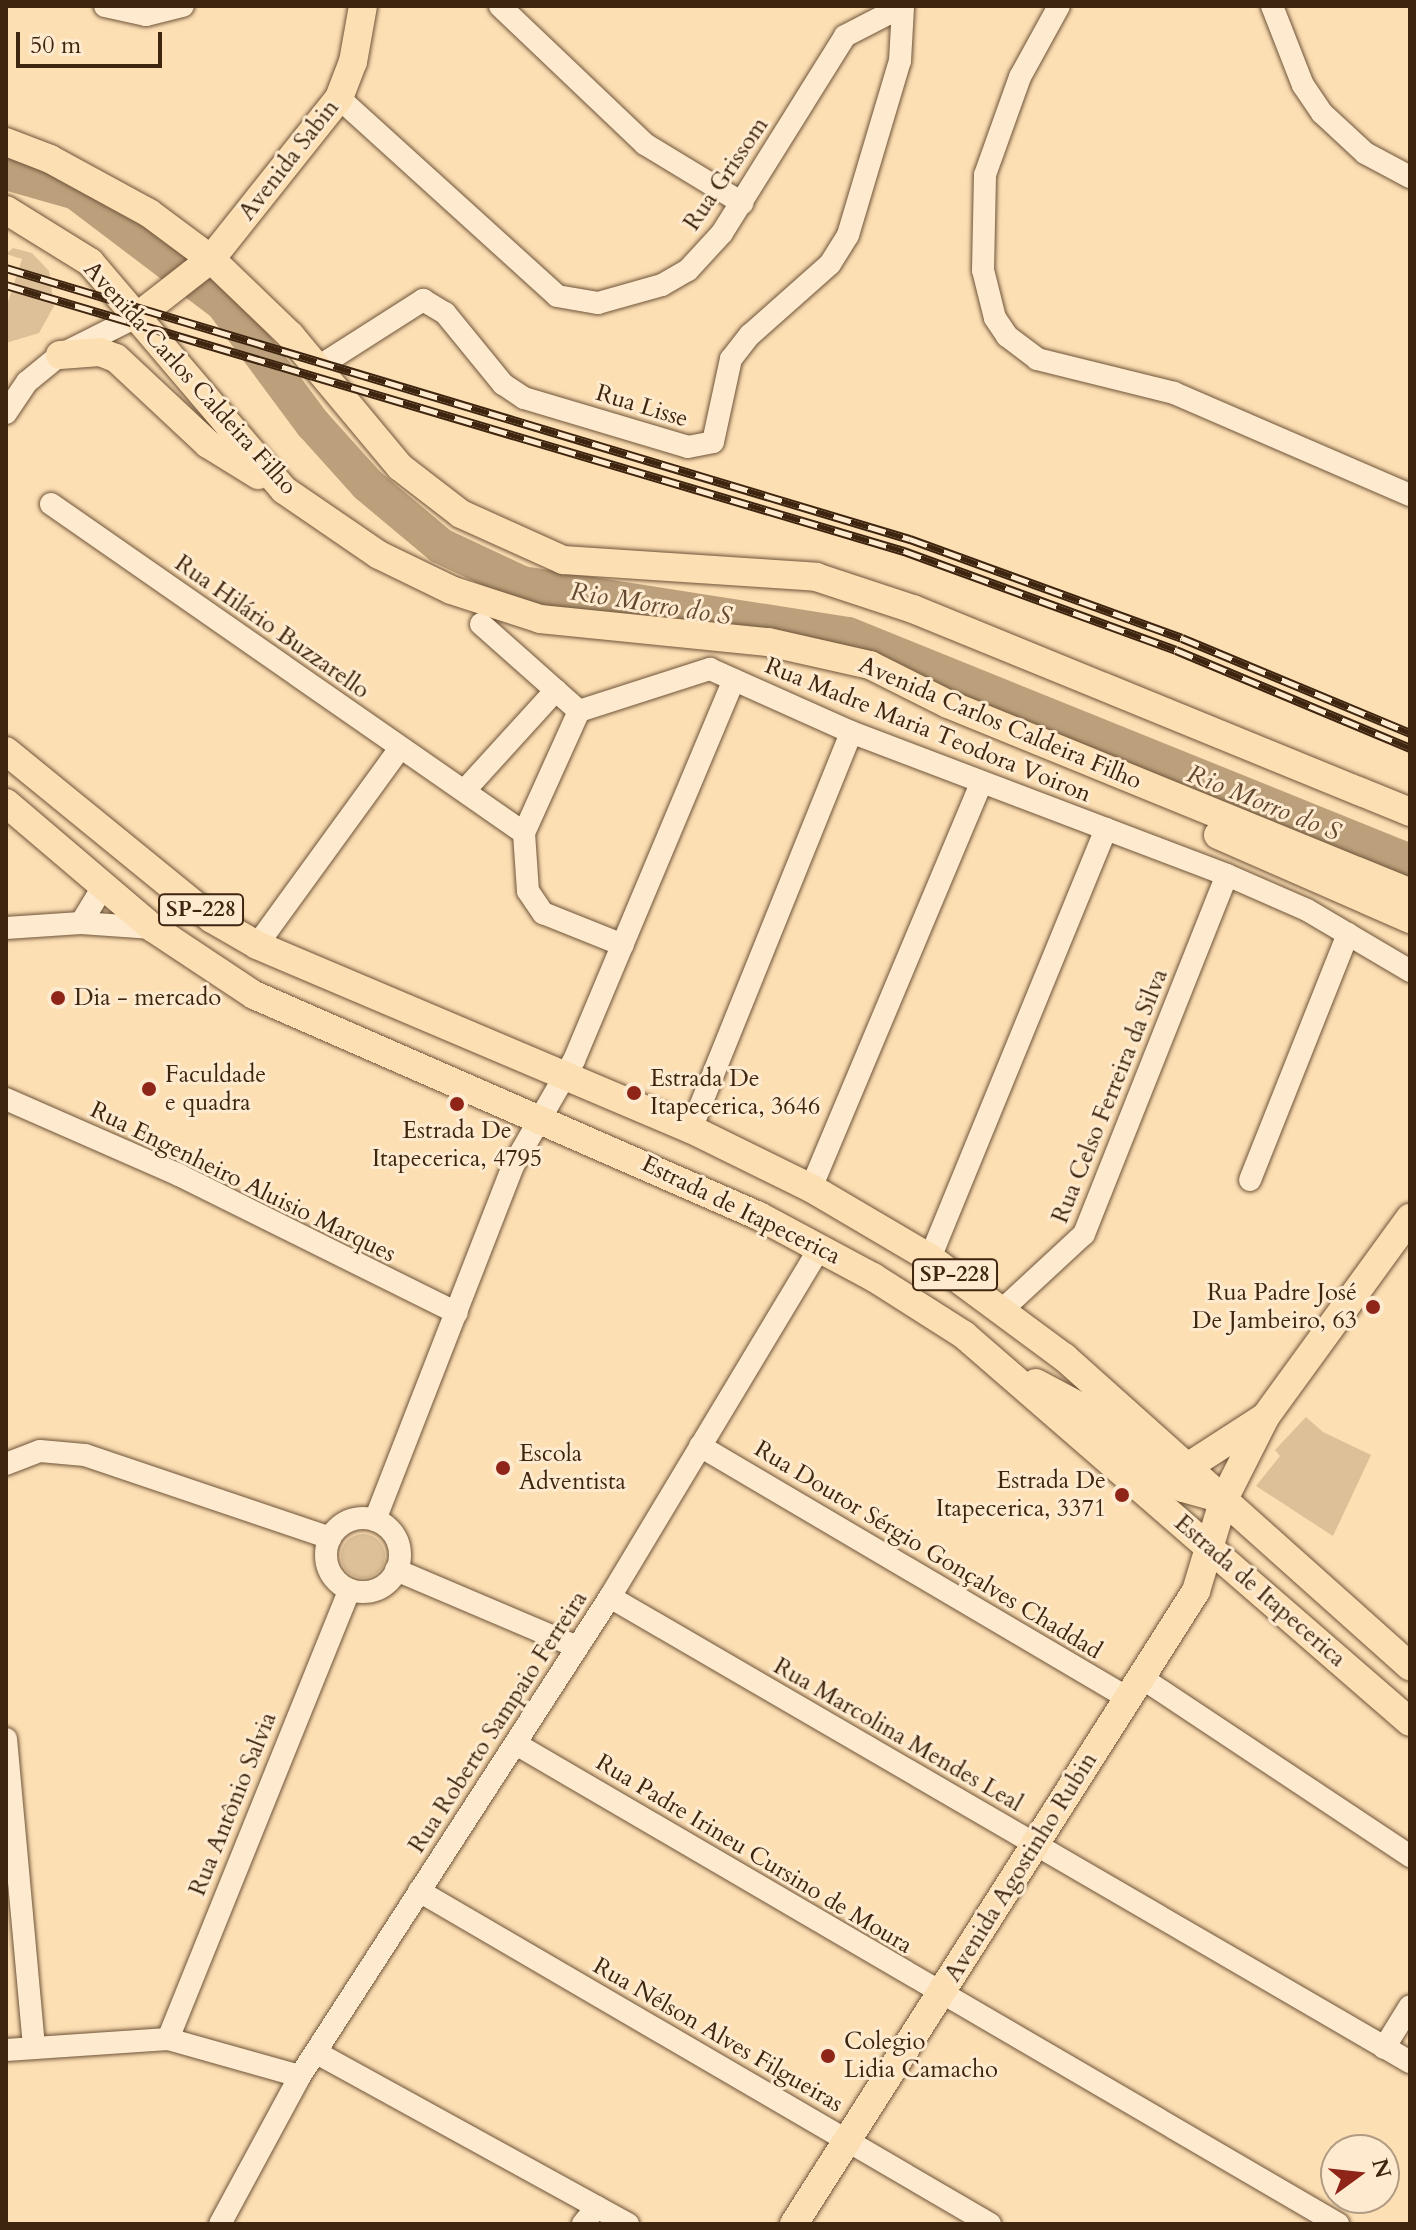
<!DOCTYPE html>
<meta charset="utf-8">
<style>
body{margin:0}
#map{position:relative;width:1416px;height:2230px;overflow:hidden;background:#fddfb4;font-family:Cardo,serif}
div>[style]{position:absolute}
.green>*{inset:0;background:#ddbf98}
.round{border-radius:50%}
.river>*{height:36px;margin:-18px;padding:0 18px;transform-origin:18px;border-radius:18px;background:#bca07c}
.roads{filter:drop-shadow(0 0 2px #6e5439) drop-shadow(0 0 2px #6e5439)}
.minor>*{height:22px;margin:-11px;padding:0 11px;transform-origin:11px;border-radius:11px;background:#feeace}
.minor>.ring{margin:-11px;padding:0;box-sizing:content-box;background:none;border:22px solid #feeace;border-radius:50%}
.major>*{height:28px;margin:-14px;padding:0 14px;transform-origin:14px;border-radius:14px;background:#fddfb4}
.rail>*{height:9px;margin-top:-4.5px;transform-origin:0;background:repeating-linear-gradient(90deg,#feeace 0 18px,#3e2510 0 36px);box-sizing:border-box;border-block:2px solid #3e2510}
.dots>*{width:22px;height:22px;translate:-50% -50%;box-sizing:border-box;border:4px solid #feeace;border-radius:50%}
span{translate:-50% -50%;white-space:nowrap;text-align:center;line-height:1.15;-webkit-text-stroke:6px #feeace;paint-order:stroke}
.shield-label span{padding:2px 6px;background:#feeace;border:2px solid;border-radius:6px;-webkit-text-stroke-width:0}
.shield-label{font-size:22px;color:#3e2510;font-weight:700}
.street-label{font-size:24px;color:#3e2510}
.poi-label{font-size:24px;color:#3e2510}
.left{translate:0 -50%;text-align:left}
.right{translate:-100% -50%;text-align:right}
.water-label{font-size:26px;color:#644a30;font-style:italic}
.frame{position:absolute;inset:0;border:8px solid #3e2510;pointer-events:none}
.north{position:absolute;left:1320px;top:2134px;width:80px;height:80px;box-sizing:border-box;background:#feeace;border:2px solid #b19b82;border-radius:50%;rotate:75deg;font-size:22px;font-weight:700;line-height:32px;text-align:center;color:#3e2510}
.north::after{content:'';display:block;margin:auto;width:28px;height:36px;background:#8f2418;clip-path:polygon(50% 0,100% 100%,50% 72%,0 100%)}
.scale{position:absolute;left:16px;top:32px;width:146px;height:36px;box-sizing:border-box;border:4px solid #3e2510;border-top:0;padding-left:10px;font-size:24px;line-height:28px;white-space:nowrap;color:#3e2510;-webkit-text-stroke:6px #feeace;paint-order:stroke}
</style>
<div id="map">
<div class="green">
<div style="clip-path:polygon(13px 248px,32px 253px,49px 271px,54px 306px,39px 333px,6px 343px,6px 308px,22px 259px,6px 254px)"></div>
<div style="clip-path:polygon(1306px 1417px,1323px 1432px,1371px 1455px,1333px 1536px,1256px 1486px,1280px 1456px,1275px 1450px)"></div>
<div class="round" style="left:341px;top:1534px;width:44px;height:44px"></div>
</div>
<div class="river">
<div style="left:6px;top:172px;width:73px;rotate:15.9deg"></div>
<div style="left:76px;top:192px;width:184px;rotate:37.1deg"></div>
<div style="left:223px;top:303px;width:151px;rotate:53.4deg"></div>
<div style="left:313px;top:424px;width:82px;rotate:48deg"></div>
<div style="left:368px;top:485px;width:95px;rotate:39.9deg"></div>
<div style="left:441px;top:546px;width:89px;rotate:25.1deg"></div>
<div style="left:522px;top:584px;width:330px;rotate:8.9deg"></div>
<div style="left:848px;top:635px;width:606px;rotate:21.99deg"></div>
</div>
<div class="roads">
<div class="minor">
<div style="left:105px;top:6px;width:42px;rotate:12.4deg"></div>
<div style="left:146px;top:15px;width:38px;rotate:-14deg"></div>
<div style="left:500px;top:6px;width:200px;rotate:43.6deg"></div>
<div style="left:645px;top:144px;width:114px;rotate:31.3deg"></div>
<div style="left:1059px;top:6px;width:81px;rotate:118.8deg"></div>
<div style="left:1020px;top:77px;width:104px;rotate:109.7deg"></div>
<div style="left:985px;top:175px;width:95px;rotate:91.2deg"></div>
<div style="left:983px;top:270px;width:49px;rotate:76deg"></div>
<div style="left:995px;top:318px;width:22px;rotate:56deg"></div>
<div style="left:1007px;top:336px;width:38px;rotate:37deg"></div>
<div style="left:1037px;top:359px;width:141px;rotate:13.9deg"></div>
<div style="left:1174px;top:393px;width:257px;rotate:23.4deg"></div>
<div style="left:1272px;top:6px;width:85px;rotate:68.6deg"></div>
<div style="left:1303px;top:85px;width:34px;rotate:56deg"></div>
<div style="left:1322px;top:113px;width:59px;rotate:42.9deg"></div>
<div style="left:1365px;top:153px;width:51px;rotate:28.1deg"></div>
<div style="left:339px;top:98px;width:294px;rotate:42.2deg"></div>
<div style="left:557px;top:296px;width:42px;rotate:9.7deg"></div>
<div style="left:598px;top:303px;width:66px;rotate:-15.7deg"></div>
<div style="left:662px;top:285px;width:30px;rotate:-30deg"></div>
<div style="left:688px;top:270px;width:50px;rotate:-47.4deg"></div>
<div style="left:722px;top:233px;width:232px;rotate:-58deg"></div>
<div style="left:845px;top:36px;width:65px;rotate:-27.3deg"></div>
<div style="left:318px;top:367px;width:125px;rotate:-32.5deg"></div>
<div style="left:423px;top:300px;width:26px;rotate:31deg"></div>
<div style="left:445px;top:313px;width:92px;rotate:50.8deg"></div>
<div style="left:503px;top:384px;width:25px;rotate:34deg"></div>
<div style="left:524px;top:398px;width:171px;rotate:16.6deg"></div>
<div style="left:688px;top:447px;width:25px;rotate:-11deg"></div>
<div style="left:713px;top:442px;width:85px;rotate:-77.8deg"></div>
<div style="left:731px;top:359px;width:31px;rotate:-52deg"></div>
<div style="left:750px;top:335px;width:107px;rotate:-41.6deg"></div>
<div style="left:830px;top:264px;width:34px;rotate:-58deg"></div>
<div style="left:848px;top:235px;width:182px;rotate:-73.4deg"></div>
<div style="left:900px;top:61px;width:54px;rotate:-86.8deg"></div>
<div style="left:6px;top:413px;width:37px;rotate:-56deg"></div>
<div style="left:27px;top:382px;width:43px;rotate:-39.3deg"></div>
<div style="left:60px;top:355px;width:87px;rotate:-26.6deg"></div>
<div style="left:51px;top:504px;width:576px;rotate:34.82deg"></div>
<div style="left:481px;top:624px;width:131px;rotate:41.6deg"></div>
<div style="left:579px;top:711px;width:138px;rotate:-17.8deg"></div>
<div style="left:710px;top:669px;width:154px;rotate:24.1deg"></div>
<div style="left:851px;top:732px;width:402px;rotate:20.8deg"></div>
<div style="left:1227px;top:875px;width:87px;rotate:23.6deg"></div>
<div style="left:1307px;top:910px;width:120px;rotate:30.6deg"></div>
<div style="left:579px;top:711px;width:134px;rotate:114.3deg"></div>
<div style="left:524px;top:833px;width:58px;rotate:86.1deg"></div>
<div style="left:528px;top:891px;width:27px;rotate:56deg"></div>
<div style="left:543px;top:913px;width:86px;rotate:21.8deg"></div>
<div style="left:465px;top:790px;width:135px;rotate:-47.7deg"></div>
<div style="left:81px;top:923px;width:44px;rotate:-58.8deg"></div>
<div style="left:6px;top:928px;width:75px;rotate:-3.8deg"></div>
<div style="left:81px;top:923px;width:72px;rotate:4deg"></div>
<div style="left:257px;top:945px;width:243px;rotate:-54deg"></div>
<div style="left:6px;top:1099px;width:189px;rotate:23.7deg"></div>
<div style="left:179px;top:1175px;width:310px;rotate:26.4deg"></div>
<div style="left:691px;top:1129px;width:428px;rotate:-68deg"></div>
<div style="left:1250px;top:1180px;width:265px;rotate:-68.3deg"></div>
<div style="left:811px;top:1188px;width:439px;rotate:-67.2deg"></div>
<div style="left:930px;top:1258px;width:464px;rotate:-67.7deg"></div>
<div style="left:1003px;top:1309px;width:110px;rotate:-42.8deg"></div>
<div style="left:1084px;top:1234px;width:386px;rotate:-68.3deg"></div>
<div style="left:700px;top:1446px;width:497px;rotate:30.5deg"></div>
<div style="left:6px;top:1464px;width:36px;rotate:-21deg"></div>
<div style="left:40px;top:1451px;width:45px;rotate:5.1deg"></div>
<div style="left:85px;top:1455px;width:259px;rotate:18.7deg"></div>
<div class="ring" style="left:326px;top:1518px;width:52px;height:52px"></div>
<div style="left:375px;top:1520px;width:382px;rotate:-68.7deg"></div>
<div style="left:514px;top:1164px;width:120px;rotate:-60deg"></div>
<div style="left:574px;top:1060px;width:412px;rotate:-67.2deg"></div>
<div style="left:396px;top:1570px;width:197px;rotate:23deg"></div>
<div style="left:610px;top:1597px;width:925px;rotate:30.17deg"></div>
<div style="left:1142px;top:1678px;width:322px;rotate:33.6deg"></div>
<div style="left:6px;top:1739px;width:309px;rotate:84.8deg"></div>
<div style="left:516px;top:1744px;width:952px;rotate:30.28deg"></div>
<div style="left:419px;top:1891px;width:661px;rotate:30.25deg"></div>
<div style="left:168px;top:2039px;width:484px;rotate:-68deg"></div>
<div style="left:1384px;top:2048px;width:49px;rotate:-58.2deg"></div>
<div style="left:6px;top:2050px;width:162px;rotate:-3.9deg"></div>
<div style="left:168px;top:2039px;width:137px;rotate:15.7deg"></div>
<div style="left:317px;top:2053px;width:355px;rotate:28.8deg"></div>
<div style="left:220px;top:2224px;width:168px;rotate:-61.6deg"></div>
<div style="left:300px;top:2076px;width:571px;rotate:-57.09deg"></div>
<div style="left:610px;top:1597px;width:407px;rotate:-59deg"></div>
<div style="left:583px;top:2224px;width:22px;rotate:-51deg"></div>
</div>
<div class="major">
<div style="left:6px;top:142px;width:47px;rotate:21.1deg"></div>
<div style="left:50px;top:159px;width:113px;rotate:28.6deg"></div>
<div style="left:149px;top:213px;width:77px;rotate:36.6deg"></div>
<div style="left:211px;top:259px;width:110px;rotate:43.9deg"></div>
<div style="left:290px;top:335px;width:172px;rotate:50.2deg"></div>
<div style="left:400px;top:467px;width:77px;rotate:37.6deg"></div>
<div style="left:461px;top:514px;width:112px;rotate:24.3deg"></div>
<div style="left:563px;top:560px;width:254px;rotate:3.8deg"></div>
<div style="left:816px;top:577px;width:102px;rotate:18.3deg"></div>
<div style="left:913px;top:609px;width:537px;rotate:22.22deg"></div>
<div style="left:6px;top:210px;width:99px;rotate:31.8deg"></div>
<div style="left:90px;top:262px;width:299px;rotate:49.6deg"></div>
<div style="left:284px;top:490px;width:115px;rotate:34.4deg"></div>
<div style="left:379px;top:555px;width:80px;rotate:25.9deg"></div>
<div style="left:451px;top:590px;width:94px;rotate:18deg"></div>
<div style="left:540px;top:619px;width:229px;rotate:5.8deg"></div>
<div style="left:768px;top:642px;width:105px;rotate:12.7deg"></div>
<div style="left:870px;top:665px;width:87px;rotate:26.6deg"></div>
<div style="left:948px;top:704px;width:499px;rotate:22.2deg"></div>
<div style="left:138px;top:316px;width:93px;rotate:-38deg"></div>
<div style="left:211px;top:259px;width:206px;rotate:-51.5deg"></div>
<div style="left:339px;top:98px;width:39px;rotate:-69deg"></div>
<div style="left:353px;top:62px;width:57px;rotate:-79.9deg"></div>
<div style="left:60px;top:355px;width:40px;rotate:-4.3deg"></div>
<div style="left:100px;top:352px;width:17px;rotate:21deg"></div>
<div style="left:116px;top:358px;width:126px;rotate:43.1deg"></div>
<div style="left:208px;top:444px;width:59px;rotate:31.8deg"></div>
<div style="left:6px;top:751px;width:266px;rotate:39.2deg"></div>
<div style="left:212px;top:919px;width:52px;rotate:30deg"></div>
<div style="left:257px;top:945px;width:471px;rotate:23deg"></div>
<div style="left:691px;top:1129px;width:134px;rotate:26.2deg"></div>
<div style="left:811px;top:1188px;width:138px;rotate:30.5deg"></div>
<div style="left:930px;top:1258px;width:167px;rotate:36.5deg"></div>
<div style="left:1064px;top:1357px;width:464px;rotate:41.8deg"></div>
<div style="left:6px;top:803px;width:193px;rotate:40.4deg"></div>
<div style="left:153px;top:928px;width:121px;rotate:33.6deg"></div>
<div style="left:254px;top:995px;width:551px;rotate:23.64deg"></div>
<div style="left:759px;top:1216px;width:129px;rotate:28.2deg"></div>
<div style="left:873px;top:1277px;width:108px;rotate:32.5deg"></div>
<div style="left:964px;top:1335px;width:590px;rotate:40.95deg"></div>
<div style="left:1218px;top:835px;width:210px;rotate:23.6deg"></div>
<div style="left:1036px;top:1383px;width:49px;rotate:28.1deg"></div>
<div style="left:1079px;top:1406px;width:109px;rotate:40.1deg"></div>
<div style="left:1162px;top:1476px;width:24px;rotate:30deg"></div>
<div style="left:1183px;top:1488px;width:41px;rotate:15.4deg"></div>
<div style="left:1189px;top:1466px;width:87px;rotate:-32.8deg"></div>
<div style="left:794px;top:2224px;width:750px;rotate:-57.58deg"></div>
<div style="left:1196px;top:1591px;width:96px;rotate:-73.1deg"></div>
<div style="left:1224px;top:1499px;width:93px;rotate:-63.2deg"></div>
<div style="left:1266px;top:1416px;width:245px;rotate:-54deg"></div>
</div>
</div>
<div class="rail">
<div style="left:6px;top:268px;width:944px;rotate:16.69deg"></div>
<div style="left:910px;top:539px;width:289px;rotate:20deg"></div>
<div style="left:1182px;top:638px;width:247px;rotate:22.6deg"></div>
<div style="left:6px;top:285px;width:937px;rotate:16.5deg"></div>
<div style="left:904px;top:551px;width:289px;rotate:20deg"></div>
<div style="left:1176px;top:650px;width:254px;rotate:22.7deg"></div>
</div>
<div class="dots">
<div style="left:58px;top:998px;background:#8f2418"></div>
<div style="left:149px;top:1089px;background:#8f2418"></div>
<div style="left:634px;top:1093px;background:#8f2418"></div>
<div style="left:457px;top:1104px;background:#8f2418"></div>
<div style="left:1373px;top:1307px;background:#8f2418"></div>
<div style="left:503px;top:1468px;background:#8f2418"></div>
<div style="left:1122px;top:1495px;background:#8f2418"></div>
<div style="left:828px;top:2056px;background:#8f2418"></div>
</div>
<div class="shield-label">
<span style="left:201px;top:910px">SP-228</span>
<span style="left:955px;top:1275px">SP-228</span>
</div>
<div class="street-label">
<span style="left:289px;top:160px;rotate:-52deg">Avenida Sabin</span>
<span style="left:726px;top:174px;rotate:-56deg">Rua Grissom</span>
<span style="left:190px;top:378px;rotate:48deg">Avenida Carlos Caldeira Filho</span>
<span style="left:642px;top:406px;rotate:17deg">Rua Lisse</span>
<span style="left:272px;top:627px;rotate:35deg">Rua Hilário Buzzarello</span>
<span style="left:1000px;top:723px;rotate:23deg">Avenida Carlos Caldeira Filho</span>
<span style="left:928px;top:730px;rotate:22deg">Rua Madre Maria Teodora Voiron</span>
<span style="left:1110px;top:1096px;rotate:-68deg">Rua Celso Ferreira da Silva</span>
<span style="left:243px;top:1182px;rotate:26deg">Rua Engenheiro Aluisio Marques</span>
<span style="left:741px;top:1210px;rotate:26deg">Estrada de Itapecerica</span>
<span style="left:928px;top:1550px;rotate:31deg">Rua Doutor Sérgio Gonçalves Chaddad</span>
<span style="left:1260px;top:1591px;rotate:41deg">Estrada de Itapecerica</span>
<span style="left:498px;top:1722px;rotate:-57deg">Rua Roberto Sampaio Ferreira</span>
<span style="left:898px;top:1735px;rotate:30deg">Rua Marcolina Mendes Leal</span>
<span style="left:233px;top:1804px;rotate:-68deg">Rua Antônio Salvia</span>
<span style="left:754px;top:1854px;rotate:31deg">Rua Padre Irineu Cursino de Moura</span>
<span style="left:1021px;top:1867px;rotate:-58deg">Avenida Agostinho Rubin</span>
<span style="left:718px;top:2035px;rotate:30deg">Rua Nélson Alves Filgueiras</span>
</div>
<div class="poi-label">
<span class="left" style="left:74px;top:998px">Dia - mercado</span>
<span class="left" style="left:165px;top:1089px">Faculdade<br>e quadra</span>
<span class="left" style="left:650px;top:1093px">Estrada De<br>Itapecerica, 3646</span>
<span style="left:457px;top:1145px">Estrada De<br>Itapecerica, 4795</span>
<span class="right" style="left:1357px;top:1307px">Rua Padre José<br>De Jambeiro, 63</span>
<span class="left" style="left:519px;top:1468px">Escola<br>Adventista</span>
<span class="right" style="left:1106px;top:1495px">Estrada De<br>Itapecerica, 3371</span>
<span class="left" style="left:844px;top:2056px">Colegio<br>Lidia Camacho</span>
</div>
<div class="water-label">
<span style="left:651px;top:604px;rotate:9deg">Rio Morro do S</span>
<span style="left:1264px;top:803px;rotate:22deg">Rio Morro do S</span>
</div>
<div class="frame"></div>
<div class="north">N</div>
<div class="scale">50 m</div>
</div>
